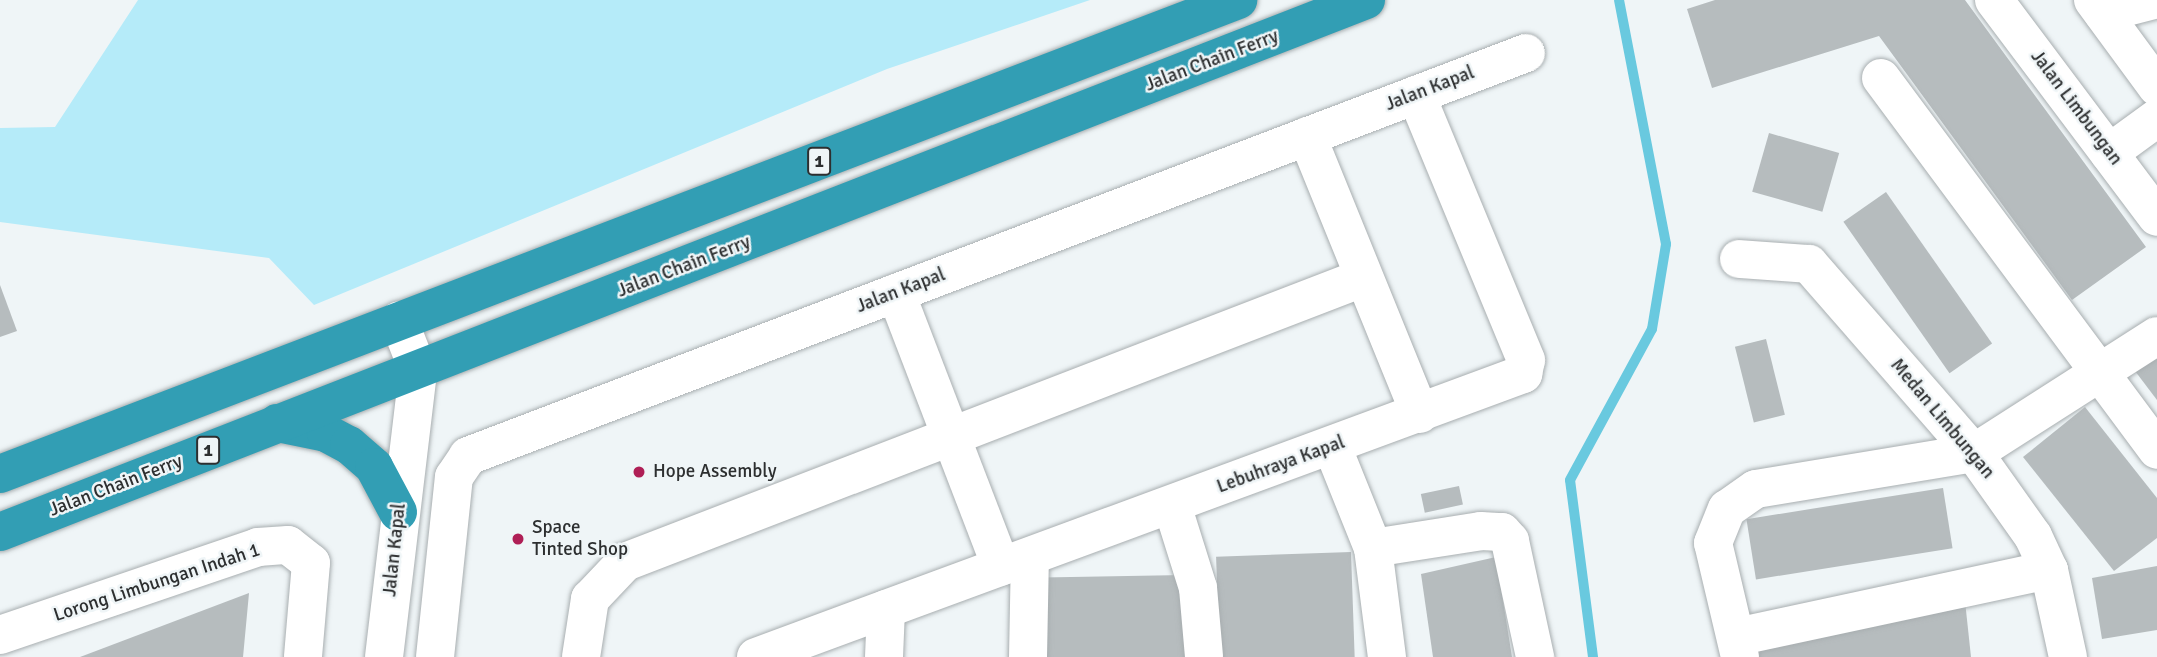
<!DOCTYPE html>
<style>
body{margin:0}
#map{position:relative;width:2157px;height:657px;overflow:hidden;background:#eff5f7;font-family:Signika,sans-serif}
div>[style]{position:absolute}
.green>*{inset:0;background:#b5ebf9}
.stream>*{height:10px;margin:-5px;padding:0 5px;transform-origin:5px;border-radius:5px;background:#69c9df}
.building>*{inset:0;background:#b6bcbe;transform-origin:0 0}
.roads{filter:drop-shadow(0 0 2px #a8aeb0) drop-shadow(0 0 2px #a8aeb0)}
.minor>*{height:38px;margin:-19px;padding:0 19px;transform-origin:19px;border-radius:19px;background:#fff}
.highway>*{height:38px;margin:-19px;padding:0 19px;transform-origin:19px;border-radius:19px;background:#329eb4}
.dots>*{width:19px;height:19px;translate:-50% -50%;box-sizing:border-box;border:4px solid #eff5f7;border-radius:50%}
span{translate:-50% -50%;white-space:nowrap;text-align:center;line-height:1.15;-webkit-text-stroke:5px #eff5f7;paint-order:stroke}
.shield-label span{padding:2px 5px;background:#eff5f7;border:2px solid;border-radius:5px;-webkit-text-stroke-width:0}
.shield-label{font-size:18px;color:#2d2f30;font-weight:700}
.street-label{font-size:19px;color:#2d2f30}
.poi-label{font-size:19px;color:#2d2f30}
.left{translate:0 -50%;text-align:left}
</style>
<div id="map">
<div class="green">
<div style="clip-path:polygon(138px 0,1090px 0,887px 69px,314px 305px,269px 258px,0 222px,0 128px,55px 127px)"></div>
</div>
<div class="stream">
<div style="left:1593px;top:657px;width:178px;rotate:-97.4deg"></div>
<div style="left:1570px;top:480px;width:172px;rotate:-61.5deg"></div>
<div style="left:1652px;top:329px;width:86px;rotate:-80.6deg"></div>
<div style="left:1666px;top:244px;width:248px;rotate:-100.9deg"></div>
</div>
<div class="building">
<div style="clip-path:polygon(1715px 0,1965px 0,2146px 247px,2072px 300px,1879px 36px,1712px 88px,1687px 9px)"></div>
<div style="left:1769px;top:133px;width:73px;height:61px;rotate:16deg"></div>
<div style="left:1886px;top:192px;width:185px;height:52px;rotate:55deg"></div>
<div style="clip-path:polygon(0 285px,17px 331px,0 337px)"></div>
<div style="left:1766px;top:339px;width:78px;height:32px;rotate:76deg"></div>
<div style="clip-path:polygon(2157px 355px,2157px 400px,2135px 371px)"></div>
<div style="clip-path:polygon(2085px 407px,2157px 498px,2157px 538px,2114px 571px,2023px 457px)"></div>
<div style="left:1459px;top:486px;width:19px;height:39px;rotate:78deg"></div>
<div style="left:1943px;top:488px;width:61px;height:199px;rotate:81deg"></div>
<div style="left:1351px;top:552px;width:105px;height:135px;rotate:88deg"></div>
<div style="clip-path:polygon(1496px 557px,1512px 657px,1433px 657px,1421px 574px)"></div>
<div style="clip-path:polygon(2157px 566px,2157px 630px,2102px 639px,2092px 578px)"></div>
<div style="left:1184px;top:575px;width:82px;height:141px;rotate:89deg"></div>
<div style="clip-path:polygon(249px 593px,243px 657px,80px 657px)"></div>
<div style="clip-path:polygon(1965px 601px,1971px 657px,1752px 657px,1752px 639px)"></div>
</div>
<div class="roads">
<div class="minor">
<div style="left:1994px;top:0;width:271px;rotate:53.1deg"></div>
<div style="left:2093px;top:0;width:108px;rotate:53.7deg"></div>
<div style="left:2103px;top:13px;width:53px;rotate:-14.3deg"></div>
<div style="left:1881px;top:78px;width:463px;rotate:53.4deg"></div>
<div style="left:1307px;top:136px;width:300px;rotate:67.9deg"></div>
<div style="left:2109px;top:153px;width:59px;rotate:-36.1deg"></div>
<div style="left:1739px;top:259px;width:70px;rotate:4.1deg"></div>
<div style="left:1809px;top:264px;width:251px;rotate:48.9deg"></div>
<div style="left:1974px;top:453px;width:102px;rotate:54.6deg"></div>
<div style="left:2033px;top:536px;width:38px;rotate:65deg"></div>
<div style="left:2049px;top:570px;width:89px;rotate:77.7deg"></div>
<div style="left:896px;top:293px;width:293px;rotate:69deg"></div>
<div style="left:1332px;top:446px;width:110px;rotate:68.1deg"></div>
<div style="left:1373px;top:548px;width:110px;rotate:82.7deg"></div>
<div style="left:1172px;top:505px;width:87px;rotate:72.6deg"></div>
<div style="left:1198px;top:588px;width:69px;rotate:85deg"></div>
<div style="left:1373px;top:548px;width:109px;rotate:-8.9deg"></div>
<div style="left:1481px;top:531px;width:21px;rotate:3deg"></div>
<div style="left:1502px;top:532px;width:12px;rotate:48deg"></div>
<div style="left:1510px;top:541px;width:119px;rotate:77.8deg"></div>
<div style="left:0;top:635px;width:273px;rotate:-18.8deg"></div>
<div style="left:258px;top:547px;width:30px;rotate:-4deg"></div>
<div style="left:288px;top:545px;width:29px;rotate:38deg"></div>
<div style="left:311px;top:563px;width:94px;rotate:94.9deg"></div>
<div style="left:1736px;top:637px;width:320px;rotate:-12.1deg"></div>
<div style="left:384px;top:657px;width:289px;rotate:-83.2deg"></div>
<div style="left:418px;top:370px;width:53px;rotate:-111.2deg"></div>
<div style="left:435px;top:657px;width:181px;rotate:-84deg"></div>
<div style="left:454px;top:477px;width:25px;rotate:-56deg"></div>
<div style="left:468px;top:456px;width:1132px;rotate:-20.85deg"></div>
<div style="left:581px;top:657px;width:59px;rotate:-81.2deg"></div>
<div style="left:590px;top:599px;width:51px;rotate:-46.6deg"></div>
<div style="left:625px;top:562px;width:790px;rotate:-21.07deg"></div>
<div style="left:756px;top:657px;width:818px;rotate:-20.25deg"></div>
<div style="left:1523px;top:374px;width:14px;rotate:-78deg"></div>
<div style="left:1526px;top:360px;width:287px;rotate:-112.5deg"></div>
<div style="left:884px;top:657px;width:48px;rotate:-87.6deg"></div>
<div style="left:1028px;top:657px;width:100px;rotate:-88.9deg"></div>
<div style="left:1740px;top:657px;width:117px;rotate:-103.3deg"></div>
<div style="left:1713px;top:543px;width:37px;rotate:-68deg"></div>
<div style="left:1727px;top:509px;width:35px;rotate:-35deg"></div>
<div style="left:1756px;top:489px;width:221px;rotate:-9.4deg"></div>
<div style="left:1974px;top:453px;width:217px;rotate:-32.6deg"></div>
</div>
<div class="highway">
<div style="left:277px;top:423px;width:50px;rotate:11.5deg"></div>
<div style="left:326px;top:433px;width:26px;rotate:28deg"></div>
<div style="left:349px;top:445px;width:33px;rotate:41deg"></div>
<div style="left:374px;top:467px;width:51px;rotate:61.9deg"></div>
<div style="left:0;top:474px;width:1326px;rotate:-20.95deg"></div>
<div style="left:0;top:532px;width:1466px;rotate:-21.28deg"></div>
</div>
</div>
<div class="dots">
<div style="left:639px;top:472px;background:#af1f56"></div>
<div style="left:518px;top:539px;background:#af1f56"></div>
</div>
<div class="shield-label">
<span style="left:819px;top:161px">1</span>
<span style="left:208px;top:450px">1</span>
</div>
<div class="street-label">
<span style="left:1212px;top:61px;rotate:-21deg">Jalan Chain Ferry</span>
<span style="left:1430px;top:89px;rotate:-21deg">Jalan Kapal</span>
<span style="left:2076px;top:108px;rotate:53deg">Jalan Limbungan</span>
<span style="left:684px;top:267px;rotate:-21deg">Jalan Chain Ferry</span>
<span style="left:901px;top:291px;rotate:-21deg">Jalan Kapal</span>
<span style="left:1942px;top:419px;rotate:50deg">Medan Limbungan</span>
<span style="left:1281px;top:465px;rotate:-20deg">Lebuhraya Kapal</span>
<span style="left:116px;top:486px;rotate:-21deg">Jalan Chain Ferry</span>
<span style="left:395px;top:550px;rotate:-84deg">Jalan Kapal</span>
<span style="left:157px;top:583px;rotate:-18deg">Lorong Limbungan Indah 1</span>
</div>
<div class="poi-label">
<span class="left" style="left:653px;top:472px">Hope Assembly</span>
<span class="left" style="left:532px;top:539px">Space<br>Tinted Shop</span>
</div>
</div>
